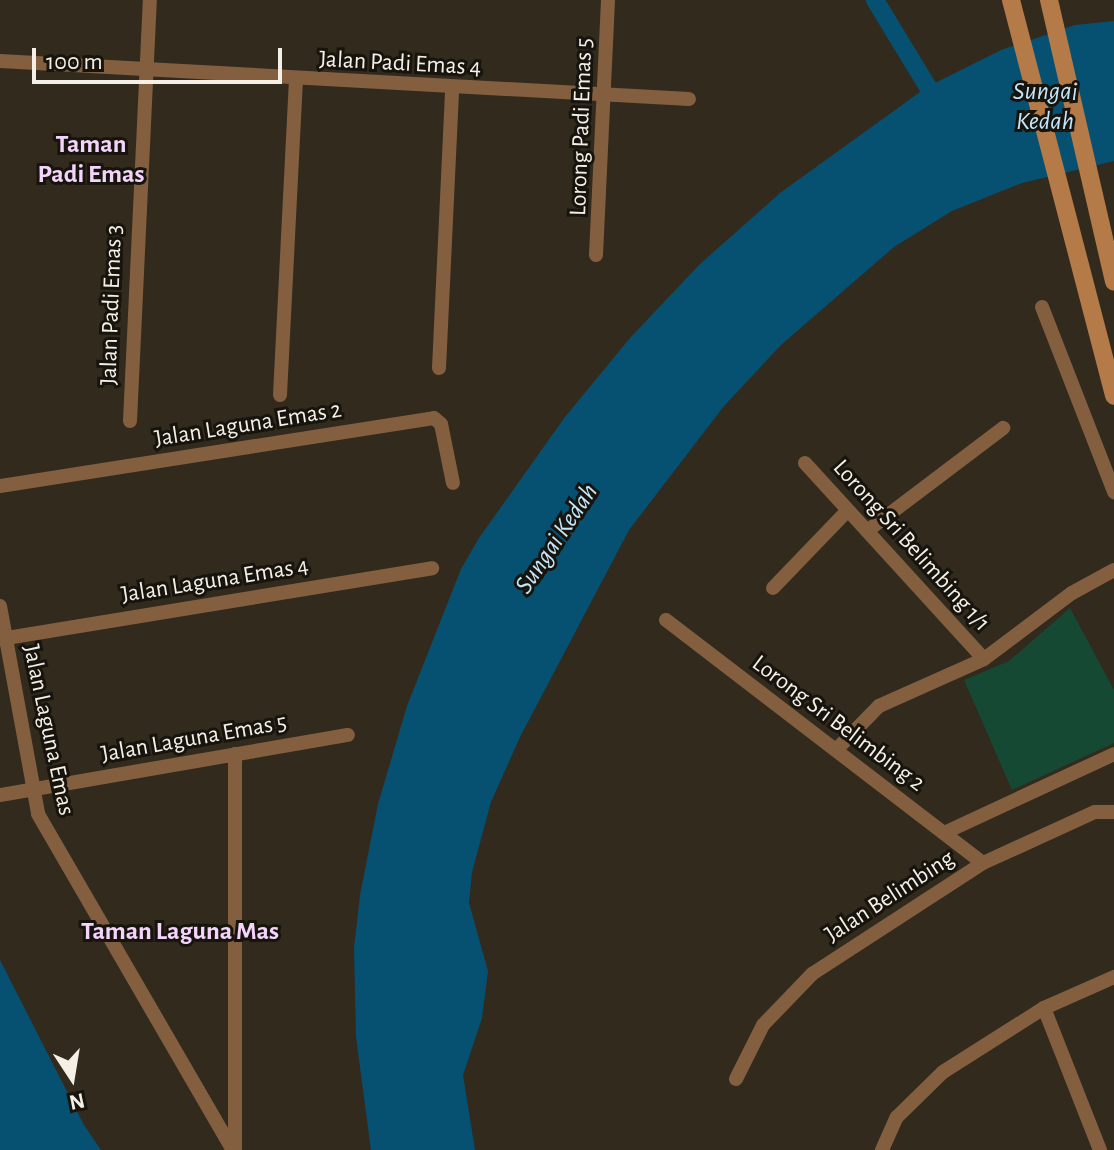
<!DOCTYPE html>
<style>
body{margin:0}
#map{position:relative;width:1114px;height:1150px;overflow:hidden;background:#322a1d;font-family:"Alegreya Sans",sans-serif}
div>[style]{position:absolute}
.green>*{inset:0;background:#154933}
.water>*{inset:0;background:#065171}
.canal>*{height:18px;margin:-9px;padding:0 9px;transform-origin:9px;border-radius:9px;background:#065171}
.minor>*{height:14px;margin:-7px;padding:0 7px;transform-origin:7px;border-radius:7px;background:#835f40}
.secondary>*{height:18px;margin:-9px;padding:0 9px;transform-origin:9px;border-radius:9px;background:#b47b48}
span{translate:-50% -50%;white-space:nowrap;text-align:center;line-height:1.15;-webkit-text-stroke:6px #17140d;paint-order:stroke}
.street-label{font-size:24px;color:#f5f0e7}
.water-label{font-size:26px;color:#c5e7fc;font-style:italic}
.neighbourhood-label{font-size:26px;color:#f3d4fa;font-weight:700}
.north{position:absolute;left:32px;top:1038px;width:80px;height:80px;-webkit-text-stroke:6px #17140d;paint-order:stroke;rotate:168deg;font-size:22px;font-weight:700;line-height:32px;text-align:center;color:#f5f0e7}
.north::after{content:'';display:block;margin:auto;width:28px;height:36px;background:#f5f0e7;clip-path:polygon(50% 0,100% 100%,50% 72%,0 100%)}
.scale{position:absolute;left:32px;top:48px;width:250px;height:36px;box-sizing:border-box;border:4px solid #f5f0e7;border-top:0;padding-left:10px;font-size:24px;line-height:28px;white-space:nowrap;color:#f5f0e7;-webkit-text-stroke:6px #17140d;paint-order:stroke}
</style>
<div id="map">
<div class="green">
<div style="clip-path:polygon(1070px 608px,1114px 690px,1114px 743px,1012px 790px,964px 680px,1009px 661px)"></div>
</div>
<div class="water">
<div style="clip-path:polygon(1114px 21px,1114px 161px,1022px 183px,952px 211px,894px 247px,781px 345px,724px 406px,629px 530px,520px 737px,491px 802px,472px 872px,469px 903px,488px 971px,482px 1018px,463px 1075px,475px 1150px,371px 1150px,356px 1037px,354px 948px,360px 895px,378px 804px,407px 706px,461px 569px,479px 538px,565px 417px,630px 338px,700px 264px,780px 193px,927px 87px,1001px 50px,1075px 25px)"></div>
<div style="clip-path:polygon(0 960px,84px 1125px,101px 1150px,0 1150px)"></div>
</div>
<div class="canal">
<div style="left:875px;top:0;width:125px;rotate:58.7deg"></div>
</div>
<div class="minor">
<div style="left:0;top:61px;width:690px;rotate:3.16deg"></div>
<div style="left:596px;top:255px;width:255px;rotate:-87.3deg"></div>
<div style="left:1042px;top:307px;width:199px;rotate:68.7deg"></div>
<div style="left:439px;top:368px;width:279px;rotate:-87.3deg"></div>
<div style="left:280px;top:395px;width:314px;rotate:-87.1deg"></div>
<div style="left:130px;top:421px;width:421px;rotate:-87.3deg"></div>
<div style="left:805px;top:463px;width:265px;rotate:47.6deg"></div>
<div style="left:0;top:486px;width:439px;rotate:-8.9deg"></div>
<div style="left:434px;top:418px;width:9px;rotate:41deg"></div>
<div style="left:441px;top:424px;width:60px;rotate:78.5deg"></div>
<div style="left:867px;top:531px;width:171px;rotate:-37.1deg"></div>
<div style="left:773px;top:588px;width:108px;rotate:-46.1deg"></div>
<div style="left:0;top:606px;width:211px;rotate:79.6deg"></div>
<div style="left:38px;top:814px;width:388px;rotate:59.9deg"></div>
<div style="left:666px;top:620px;width:399px;rotate:37.5deg"></div>
<div style="left:0;top:639px;width:438px;rotate:-9.3deg"></div>
<div style="left:836px;top:750px;width:62px;rotate:-45.7deg"></div>
<div style="left:879px;top:706px;width:115px;rotate:-24.1deg"></div>
<div style="left:984px;top:659px;width:110px;rotate:-36.9deg"></div>
<div style="left:1072px;top:593px;width:48px;rotate:-28.7deg"></div>
<div style="left:0;top:795px;width:353px;rotate:-9.8deg"></div>
<div style="left:944px;top:833px;width:187px;rotate:-24.9deg"></div>
<div style="left:1044px;top:1008px;width:153px;rotate:68.5deg"></div>
<div style="left:736px;top:1079px;width:60px;rotate:-63.4deg"></div>
<div style="left:763px;top:1025px;width:71px;rotate:-46.1deg"></div>
<div style="left:812px;top:974px;width:204px;rotate:-33deg"></div>
<div style="left:983px;top:863px;width:123px;rotate:-24.5deg"></div>
<div style="left:1095px;top:812px;width:19px"></div>
<div style="left:235px;top:1149px;width:395px;rotate:-90deg"></div>
<div style="left:882px;top:1150px;width:36px;rotate:-66deg"></div>
<div style="left:897px;top:1117px;width:64px;rotate:-44.4deg"></div>
<div style="left:943px;top:1072px;width:120px;rotate:-32.4deg"></div>
<div style="left:1044px;top:1008px;width:77px;rotate:-23.9deg"></div>
</div>
<div class="secondary">
<div style="left:1011px;top:0;width:409px;rotate:75.4deg"></div>
<div style="left:1049px;top:0;width:289px;rotate:77deg"></div>
</div>
<div class="street-label">
<span style="left:400px;top:64px;rotate:3deg">Jalan Padi Emas 4</span>
<span style="left:582px;top:127px;rotate:-88deg">Lorong Padi Emas 5</span>
<span style="left:112px;top:305px;rotate:-88deg">Jalan Padi Emas 3</span>
<span style="left:248px;top:425px;rotate:-9deg">Jalan Laguna Emas 2</span>
<span style="left:911px;top:546px;rotate:48deg">Lorong Sri Belimbing 1/1</span>
<span style="left:215px;top:581px;rotate:-9deg">Jalan Laguna Emas 4</span>
<span style="left:838px;top:724px;rotate:37deg">Lorong Sri Belimbing 2</span>
<span style="left:48px;top:730px;rotate:78deg">Jalan Laguna Emas</span>
<span style="left:194px;top:739px;rotate:-10deg">Jalan Laguna Emas 5</span>
<span style="left:890px;top:897px;rotate:-33deg">Jalan Belimbing</span>
</div>
<div class="water-label">
<span style="left:1045px;top:107px">Sungai<br>Kedah</span>
<span style="left:557px;top:539px;rotate:-56deg">Sungai Kedah</span>
</div>
<div class="neighbourhood-label">
<span style="left:91px;top:160px">Taman<br>Padi Emas</span>
<span style="left:180px;top:932px">Taman Laguna Mas</span>
</div>
<div class="north">N</div>
<div class="scale">100 m</div>
</div>
